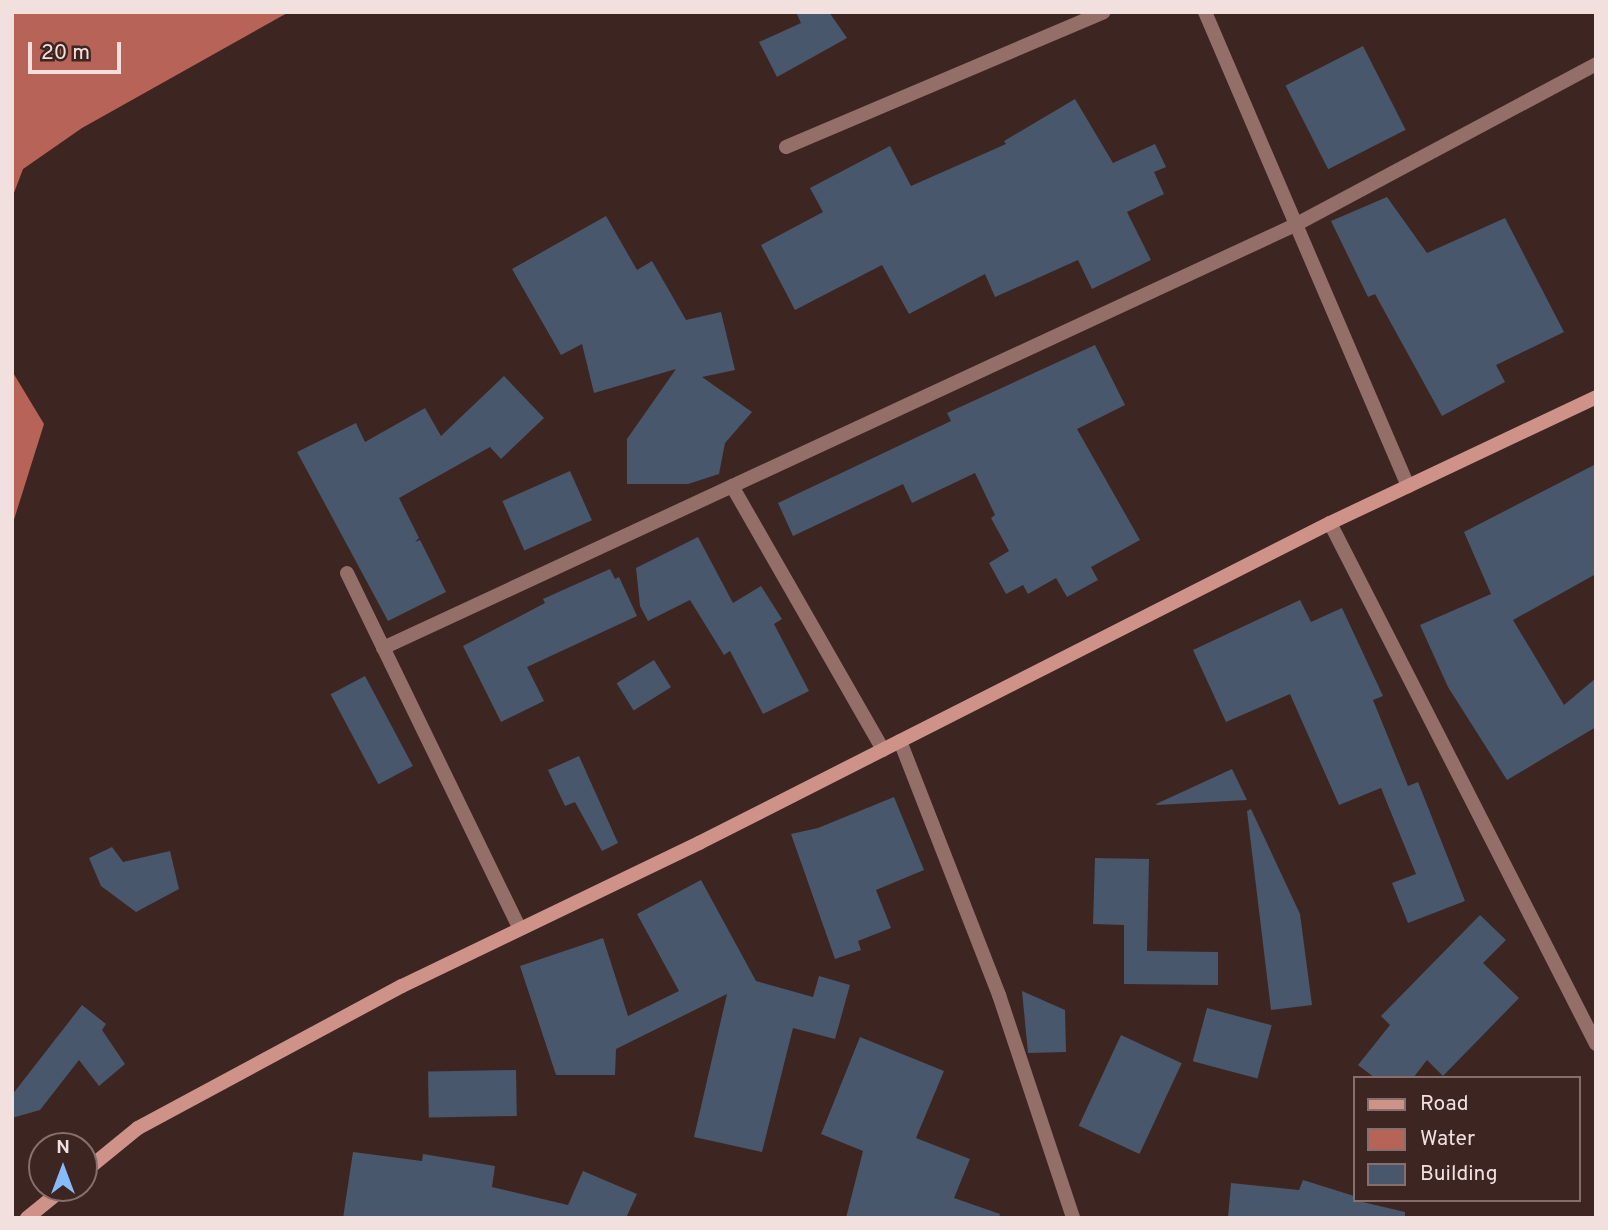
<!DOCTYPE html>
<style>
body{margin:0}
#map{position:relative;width:1608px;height:1230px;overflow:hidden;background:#3d2522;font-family:Overpass,sans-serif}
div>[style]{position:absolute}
.water>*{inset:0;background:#b86357}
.building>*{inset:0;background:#48576b;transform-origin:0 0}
.street>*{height:14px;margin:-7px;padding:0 7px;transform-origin:7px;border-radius:7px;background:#946e68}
.secondary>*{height:14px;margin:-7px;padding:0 7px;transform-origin:7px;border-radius:7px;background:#cf9288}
span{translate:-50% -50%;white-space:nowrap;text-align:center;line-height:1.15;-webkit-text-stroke:5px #3d2522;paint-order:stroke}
.frame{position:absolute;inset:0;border:14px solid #f1e0de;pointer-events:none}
.legend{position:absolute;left:1353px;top:1076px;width:228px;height:126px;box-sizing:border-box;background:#3d2522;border:2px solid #85706d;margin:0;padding:9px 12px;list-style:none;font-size:21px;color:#f1e0de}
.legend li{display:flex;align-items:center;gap:14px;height:35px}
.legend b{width:35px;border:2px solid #85706d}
.north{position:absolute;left:28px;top:1132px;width:70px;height:70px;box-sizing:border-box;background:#3d2522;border:2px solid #85706d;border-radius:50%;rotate:0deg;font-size:19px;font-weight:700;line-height:28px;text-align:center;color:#f1e0de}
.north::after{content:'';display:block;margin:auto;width:24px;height:32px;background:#87bbfb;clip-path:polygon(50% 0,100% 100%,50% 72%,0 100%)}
.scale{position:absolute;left:28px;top:42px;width:93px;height:32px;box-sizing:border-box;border:4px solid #f1e0de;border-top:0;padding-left:9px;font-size:21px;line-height:24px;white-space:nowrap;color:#f1e0de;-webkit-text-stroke:5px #3d2522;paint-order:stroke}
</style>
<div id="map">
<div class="water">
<div style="clip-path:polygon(12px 12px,289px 12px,82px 128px,23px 169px,12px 198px)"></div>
<div style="clip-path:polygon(12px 371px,44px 424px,12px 526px)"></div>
</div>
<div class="building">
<div style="clip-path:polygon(796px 12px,829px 12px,847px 38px,777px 77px,759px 42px,801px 23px)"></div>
<div style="left:1363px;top:46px;width:94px;height:87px;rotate:63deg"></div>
<div style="clip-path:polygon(1075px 99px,1113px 163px,1155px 144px,1166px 167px,1154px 172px,1164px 194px,1127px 212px,1151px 260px,1092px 289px,1078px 260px,995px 297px,985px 274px,909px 314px,882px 265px,795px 310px,761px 245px,823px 212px,810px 188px,890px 146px,911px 186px,1006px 144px,1004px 141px)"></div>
<div style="clip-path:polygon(1387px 197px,1427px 253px,1505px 218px,1564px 332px,1496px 365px,1505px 382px,1442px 416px,1375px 294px,1368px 297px,1331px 221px)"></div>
<div style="clip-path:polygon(606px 216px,637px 270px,652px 261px,686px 320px,721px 312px,735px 370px,702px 377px,752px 412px,725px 443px,719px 474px,688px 484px,627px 484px,627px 439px,676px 369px,594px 393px,582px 344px,561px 355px,512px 269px)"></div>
<div style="clip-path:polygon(1095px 345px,1125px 405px,1077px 429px,1140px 540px,1091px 567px,1098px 580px,1067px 597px,1056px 578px,1028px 594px,1023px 585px,1006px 594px,989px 563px,1009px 551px,991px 518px,995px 515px,975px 473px,912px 503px,903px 484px,793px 536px,778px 503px,951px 421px,947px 413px)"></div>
<div style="clip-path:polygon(504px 376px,544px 418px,501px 459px,490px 447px,399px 498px,419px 538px,415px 542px,420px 540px,446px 592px,388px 621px,297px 452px,356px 423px,365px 442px,425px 408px,441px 436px)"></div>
<div style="clip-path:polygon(1596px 464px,1596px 574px,1513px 620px,1564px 705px,1596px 678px,1596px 727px,1507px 780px,1448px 687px,1420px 625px,1491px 594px,1464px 532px)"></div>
<div style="left:570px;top:471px;width:54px;height:74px;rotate:66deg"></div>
<div style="clip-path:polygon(698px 537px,733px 603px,761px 586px,782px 619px,774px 624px,809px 691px,763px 714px,730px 651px,724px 655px,690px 600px,648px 621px,640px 606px,636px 568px)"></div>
<div style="clip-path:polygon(610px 569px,615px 579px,619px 577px,637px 616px,527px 667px,544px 701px,501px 722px,463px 646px,545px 603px,543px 599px)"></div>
<div style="clip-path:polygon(1300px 600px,1311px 622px,1342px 608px,1383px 696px,1373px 700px,1408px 786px,1418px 782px,1465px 901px,1408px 923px,1392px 883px,1416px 874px,1381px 788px,1339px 805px,1290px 694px,1226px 722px,1193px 650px)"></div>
<div style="left:654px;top:660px;width:32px;height:44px;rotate:58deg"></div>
<div style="left:365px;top:676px;width:102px;height:39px;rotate:62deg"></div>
<div style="clip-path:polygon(579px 756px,618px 843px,602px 851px,575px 802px,565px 806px,548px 770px)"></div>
<div style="clip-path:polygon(1232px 769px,1247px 800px,1157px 805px,1156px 804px)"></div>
<div style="clip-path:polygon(894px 797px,924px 870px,876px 890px,891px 928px,858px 941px,861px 950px,835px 959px,791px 834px,818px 828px)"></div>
<div style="clip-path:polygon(1251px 809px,1300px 914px,1312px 1005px,1271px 1010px,1247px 811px)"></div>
<div style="clip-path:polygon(112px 847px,123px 862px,170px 851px,179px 889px,136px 912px,101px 886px,89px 858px)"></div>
<div style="clip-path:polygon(1095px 858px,1149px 859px,1147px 951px,1218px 952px,1218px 985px,1124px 984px,1124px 925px,1093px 924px)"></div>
<div style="clip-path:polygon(701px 880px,756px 981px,813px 997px,819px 976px,850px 985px,835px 1039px,793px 1028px,762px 1152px,694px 1137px,727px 994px,616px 1049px,615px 1075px,556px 1075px,520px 966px,603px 938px,628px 1016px,679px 991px,637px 914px)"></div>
<div style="clip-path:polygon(1480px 915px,1506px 940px,1483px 963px,1519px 998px,1443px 1076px,1427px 1060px,1413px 1078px,1375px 1078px,1358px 1065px,1390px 1025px,1381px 1016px)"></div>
<div style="clip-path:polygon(1022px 991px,1065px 1010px,1066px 1052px,1028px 1053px)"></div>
<div style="clip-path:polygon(82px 1005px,106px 1024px,102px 1030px,125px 1064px,99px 1086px,79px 1060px,40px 1110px,12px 1118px,12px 1095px)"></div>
<div style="left:1207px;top:1008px;width:67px;height:55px;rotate:15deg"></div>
<div style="left:1121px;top:1035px;width:67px;height:100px;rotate:25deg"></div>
<div style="clip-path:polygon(860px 1037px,944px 1071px,916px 1138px,970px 1159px,954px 1198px,1000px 1214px,999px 1218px,846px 1218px,863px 1151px,821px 1134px)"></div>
<div style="left:516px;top:1070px;width:46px;height:88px;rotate:89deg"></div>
<div style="clip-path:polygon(353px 1152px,422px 1161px,423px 1154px,495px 1166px,492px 1187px,568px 1205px,583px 1171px,637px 1194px,626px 1218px,343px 1218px)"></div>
<div style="clip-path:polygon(1303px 1180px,1354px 1196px,1354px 1200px,1405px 1212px,1405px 1218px,1228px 1218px,1231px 1183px,1299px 1190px)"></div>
</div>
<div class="street">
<div style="left:1205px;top:12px;width:516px;rotate:66.82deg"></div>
<div style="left:786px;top:147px;width:345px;rotate:-23deg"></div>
<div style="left:732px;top:486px;width:304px;rotate:60.2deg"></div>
<div style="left:1330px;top:523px;width:585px;rotate:62.95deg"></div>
<div style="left:347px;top:573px;width:394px;rotate:64.1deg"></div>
<div style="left:383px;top:648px;width:1005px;rotate:-24.88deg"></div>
<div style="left:1295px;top:225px;width:341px;rotate:-28.1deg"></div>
<div style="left:900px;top:741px;width:273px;rotate:68.7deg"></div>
<div style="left:999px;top:995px;width:235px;rotate:71.6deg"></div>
</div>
<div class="secondary">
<div style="left:84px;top:1172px;width:70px;rotate:-39.2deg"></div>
<div style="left:138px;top:1128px;width:300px;rotate:-28.3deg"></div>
<div style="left:402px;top:986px;width:330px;rotate:-25.7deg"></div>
<div style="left:699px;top:843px;width:708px;rotate:-26.89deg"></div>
<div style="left:1330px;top:523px;width:294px;rotate:-25.3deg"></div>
<div style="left:27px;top:1218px;width:48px;rotate:-39deg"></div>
</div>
<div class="frame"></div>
<ul class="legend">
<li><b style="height:9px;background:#cf9288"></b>Road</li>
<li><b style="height:19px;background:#b86357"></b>Water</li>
<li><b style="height:19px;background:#48576b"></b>Building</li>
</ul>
<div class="north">N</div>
<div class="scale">20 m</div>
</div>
